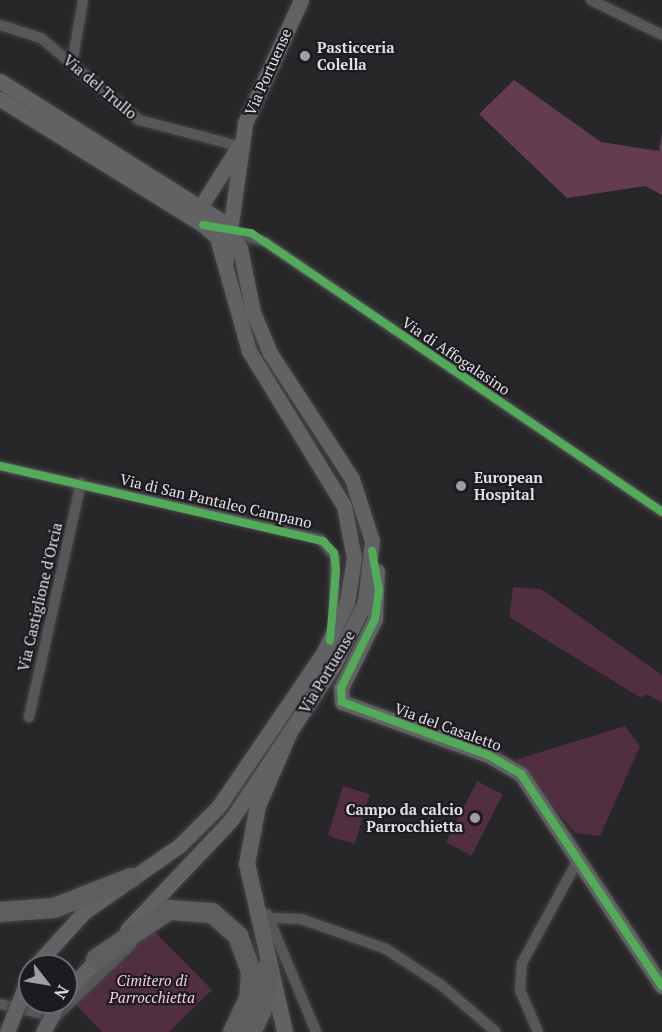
<!DOCTYPE html>
<style>
body{margin:0}
#map{position:relative;width:662px;height:1032px;overflow:hidden;background:#272628;font-family:"PT Serif",serif}
div>[style]{position:absolute}
.green>*{inset:0;background:#512e40;transform-origin:0 0}
.forest>*{inset:0;background:#643c50}
.roads{filter:drop-shadow(0 0 2px #454446) drop-shadow(0 0 2px #454446)}
.street>*{height:10px;margin:-5px;padding:0 5px;transform-origin:5px;border-radius:5px;background:#575658}
.secondary>*{height:15px;margin:-7.5px;padding:0 7.5px;transform-origin:7.5px;border-radius:7.5px;background:#626264}
.primary>*{height:16px;margin:-8px;padding:0 8px;transform-origin:8px;border-radius:8px;background:#606162}
.highway>*{height:20px;margin:-10px;padding:0 10px;transform-origin:10px;border-radius:10px;background:#5e5d5f}
.bridges{filter:drop-shadow(0 0 2px #454446) drop-shadow(0 0 2px #454446)}
.secondary-bridge>*{height:15px;margin:-7.5px;padding:0 7.5px;transform-origin:7.5px;border-radius:7.5px;background:#626264}
.cycleway>*{height:8px;margin:-4px;padding:0 4px;transform-origin:4px;border-radius:4px;background:#51ab58}
.dots>*{width:16px;height:16px;translate:-50% -50%;box-sizing:border-box;border:3px solid #1c1b20;border-radius:50%}
span{translate:-50% -50%;white-space:nowrap;text-align:center;line-height:1.15;-webkit-text-stroke:4.5px #1c1b20;paint-order:stroke}
.poi-label{font-size:15px;color:#e0dfe3;font-weight:700}
.left{translate:0 -50%;text-align:left}
.right{translate:-100% -50%;text-align:right}
.street-label{font-size:15px;color:#e0dfe3}
.park-label{font-size:15px;color:#f8c8df;font-style:italic}
.north{position:absolute;left:18px;top:954px;width:60px;height:60px;box-sizing:border-box;background:#1c1b20;border:2px solid #6a696e;border-radius:50%;rotate:121deg;font-size:16px;font-weight:700;line-height:24px;text-align:center;color:#e0dfe3}
.north::after{content:'';display:block;margin:auto;width:21px;height:27px;background:#9f9ea2;clip-path:polygon(50% 0,100% 100%,50% 72%,0 100%)}
</style>
<div id="map">
<div class="green">
<div style="clip-path:polygon(513px 587px,541px 589px,662px 675px,662px 703px,647px 694px,641px 698px,509px 617px)"></div>
<div style="clip-path:polygon(625px 726px,640px 746px,600px 836px,575px 833px,515px 760px)"></div>
<div style="left:477px;top:781px;width:29px;height:69px;rotate:27deg"></div>
<div style="left:343px;top:786px;width:28px;height:52px;rotate:17deg"></div>
<div style="clip-path:polygon(152px 929px,212px 990px,169px 1032px,102px 1032px,75px 1004px)"></div>
</div>
<div class="forest">
<div style="clip-path:polygon(514px 80px,601px 142px,659px 151px,662px 133px,662px 195px,645px 186px,567px 198px,479px 114px)"></div>
</div>
<div class="roads">
<div class="street">
<div style="left:591px;top:0;width:79px;rotate:26.2deg"></div>
<div style="left:0;top:25px;width:43px;rotate:17.6deg"></div>
<div style="left:41px;top:38px;width:128px;rotate:39.9deg"></div>
<div style="left:139px;top:120px;width:103px;rotate:14.6deg"></div>
<div style="left:72px;top:64px;width:65px;rotate:-80.2deg"></div>
<div style="left:231px;top:231px;width:36px;rotate:18deg"></div>
<div style="left:265px;top:242px;width:480px;rotate:34.2deg"></div>
<div style="left:0;top:466px;width:328px;rotate:12.9deg"></div>
<div style="left:320px;top:539px;width:23px;rotate:50deg"></div>
<div style="left:335px;top:557px;width:64px;rotate:90.9deg"></div>
<div style="left:29px;top:717px;width:240px;rotate:-77.5deg"></div>
<div style="left:267px;top:914px;width:128px;rotate:67.4deg"></div>
<div style="left:271px;top:918px;width:30px;rotate:2deg"></div>
<div style="left:301px;top:919px;width:90px;rotate:19.4deg"></div>
<div style="left:386px;top:949px;width:66px;rotate:33.2deg"></div>
<div style="left:441px;top:985px;width:72px;rotate:40.5deg"></div>
<div style="left:0;top:1004px;width:57px;rotate:13.3deg"></div>
<div style="left:55px;top:1017px;width:105px;rotate:-43.5deg"></div>
<div style="left:538px;top:1032px;width:46px;rotate:-113.2deg"></div>
<div style="left:520px;top:990px;width:27px;rotate:-86deg"></div>
<div style="left:522px;top:963px;width:119px;rotate:-61.5deg"></div>
</div>
<div class="secondary">
<div style="left:0;top:81px;width:266px;rotate:32.3deg"></div>
<div style="left:225px;top:223px;width:29px;rotate:59deg"></div>
<div style="left:240px;top:248px;width:65px;rotate:78.5deg"></div>
<div style="left:253px;top:312px;width:44px;rotate:67.5deg"></div>
<div style="left:270px;top:353px;width:150px;rotate:56.9deg"></div>
<div style="left:352px;top:479px;width:65px;rotate:72.1deg"></div>
<div style="left:372px;top:541px;width:61px;rotate:96.5deg"></div>
<div style="left:365px;top:602px;width:70px;rotate:116.2deg"></div>
<div style="left:334px;top:665px;width:186px;rotate:123.6deg"></div>
<div style="left:231px;top:820px;width:151px;rotate:133.4deg"></div>
<div style="left:0;top:99px;width:239px;rotate:31.8deg"></div>
<div style="left:203px;top:225px;width:18px;rotate:41deg"></div>
<div style="left:217px;top:237px;width:24px;rotate:75deg"></div>
<div style="left:201px;top:206px;width:71px;rotate:-57.7deg"></div>
<div style="left:377px;top:571px;width:48px;rotate:92.4deg"></div>
<div style="left:375px;top:619px;width:77px;rotate:116.2deg"></div>
<div style="left:341px;top:688px;width:14px;rotate:86deg"></div>
<div style="left:342px;top:702px;width:155px;rotate:20deg"></div>
<div style="left:488px;top:755px;width:38px;rotate:30deg"></div>
<div style="left:521px;top:774px;width:255px;rotate:56.4deg"></div>
<div style="left:35px;top:966px;width:73px;rotate:-47.8deg"></div>
<div style="left:84px;top:912px;width:117px;rotate:-34.9deg"></div>
<div style="left:180px;top:845px;width:55px;rotate:-45deg"></div>
<div style="left:219px;top:806px;width:186px;rotate:-55.7deg"></div>
<div style="left:324px;top:652px;width:55px;rotate:-65.3deg"></div>
<div style="left:347px;top:602px;width:45px;rotate:-81deg"></div>
<div style="left:354px;top:558px;width:53px;rotate:-100.9deg"></div>
<div style="left:344px;top:506px;width:182px;rotate:-121.5deg"></div>
<div style="left:249px;top:351px;width:88px;rotate:-105.8deg"></div>
<div style="left:225px;top:266px;width:144px;rotate:-82deg"></div>
<div style="left:245px;top:123px;width:135px;rotate:-65.5deg"></div>
<div style="left:66px;top:992px;width:54px;rotate:-46.5deg"></div>
</div>
<div class="primary">
<div style="left:285px;top:1032px;width:172px;rotate:-102.7deg"></div>
<div style="left:247px;top:864px;width:59px;rotate:-79.3deg"></div>
<div style="left:258px;top:806px;width:78px;rotate:-66.7deg"></div>
</div>
<div class="highway">
<div style="left:0;top:912px;width:54px;rotate:-4.2deg"></div>
<div style="left:54px;top:908px;width:83px;rotate:-21.3deg"></div>
<div style="left:96px;top:959px;width:88px;rotate:-33.9deg"></div>
<div style="left:169px;top:910px;width:43px;rotate:4deg"></div>
<div style="left:212px;top:913px;width:35px;rotate:41deg"></div>
<div style="left:238px;top:936px;width:38px;rotate:70deg"></div>
<div style="left:251px;top:972px;width:26px;rotate:94deg"></div>
<div style="left:249px;top:998px;width:38px;rotate:115deg"></div>
<div style="left:251px;top:1032px;width:25px;rotate:-64deg"></div>
<div style="left:262px;top:1009px;width:41px;rotate:-83deg"></div>
</div>
</div>
<div class="bridges">
<div class="secondary-bridge">
<div style="left:7px;top:1032px;width:62px;rotate:-68.4deg"></div>
<div style="left:43px;top:1032px;width:34px;rotate:-62deg"></div>
</div>
</div>
<div class="cycleway">
<div style="left:203px;top:225px;width:49px;rotate:9.5deg"></div>
<div style="left:251px;top:233px;width:17px;rotate:33deg"></div>
<div style="left:265px;top:242px;width:480px;rotate:34.2deg"></div>
<div style="left:0;top:466px;width:332px;rotate:13.1deg"></div>
<div style="left:323px;top:541px;width:16px;rotate:47deg"></div>
<div style="left:334px;top:553px;width:16px;rotate:83deg"></div>
<div style="left:336px;top:569px;width:72px;rotate:94.8deg"></div>
<div style="left:372px;top:551px;width:40px;rotate:80deg"></div>
<div style="left:379px;top:590px;width:29px;rotate:98deg"></div>
<div style="left:375px;top:619px;width:77px;rotate:116.2deg"></div>
<div style="left:341px;top:688px;width:14px;rotate:86deg"></div>
<div style="left:342px;top:702px;width:155px;rotate:20deg"></div>
<div style="left:488px;top:755px;width:38px;rotate:30deg"></div>
<div style="left:521px;top:774px;width:255px;rotate:56.4deg"></div>
</div>
<div class="dots">
<div style="left:305px;top:56px;background:#9f9ea2"></div>
<div style="left:461px;top:486px;background:#9f9ea2"></div>
<div style="left:475px;top:818px;background:#9f9ea2"></div>
</div>
<div class="poi-label">
<span class="left" style="left:317px;top:56px">Pasticceria<br>Colella</span>
<span class="left" style="left:474px;top:486px">European<br>Hospital</span>
<span class="right" style="left:463px;top:818px">Campo da calcio<br>Parrocchietta</span>
</div>
<div class="street-label">
<span style="left:268px;top:72px;rotate:-66deg">Via Portuense</span>
<span style="left:100px;top:87px;rotate:40deg">Via del Trullo</span>
<span style="left:456px;top:356px;rotate:34deg">Via di Affogalasino</span>
<span style="left:216px;top:501px;rotate:13deg">Via di San Pantaleo Campano</span>
<span style="left:40px;top:597px;rotate:-77deg">Via Castiglione d'Orcia</span>
<span style="left:327px;top:672px;rotate:-59deg">Via Portuense</span>
<span style="left:448px;top:727px;rotate:20deg">Via del Casaletto</span>
</div>
<div class="park-label">
<span style="left:152px;top:989px">Cimitero di<br>Parrocchietta</span>
</div>
<div class="north">N</div>
</div>
